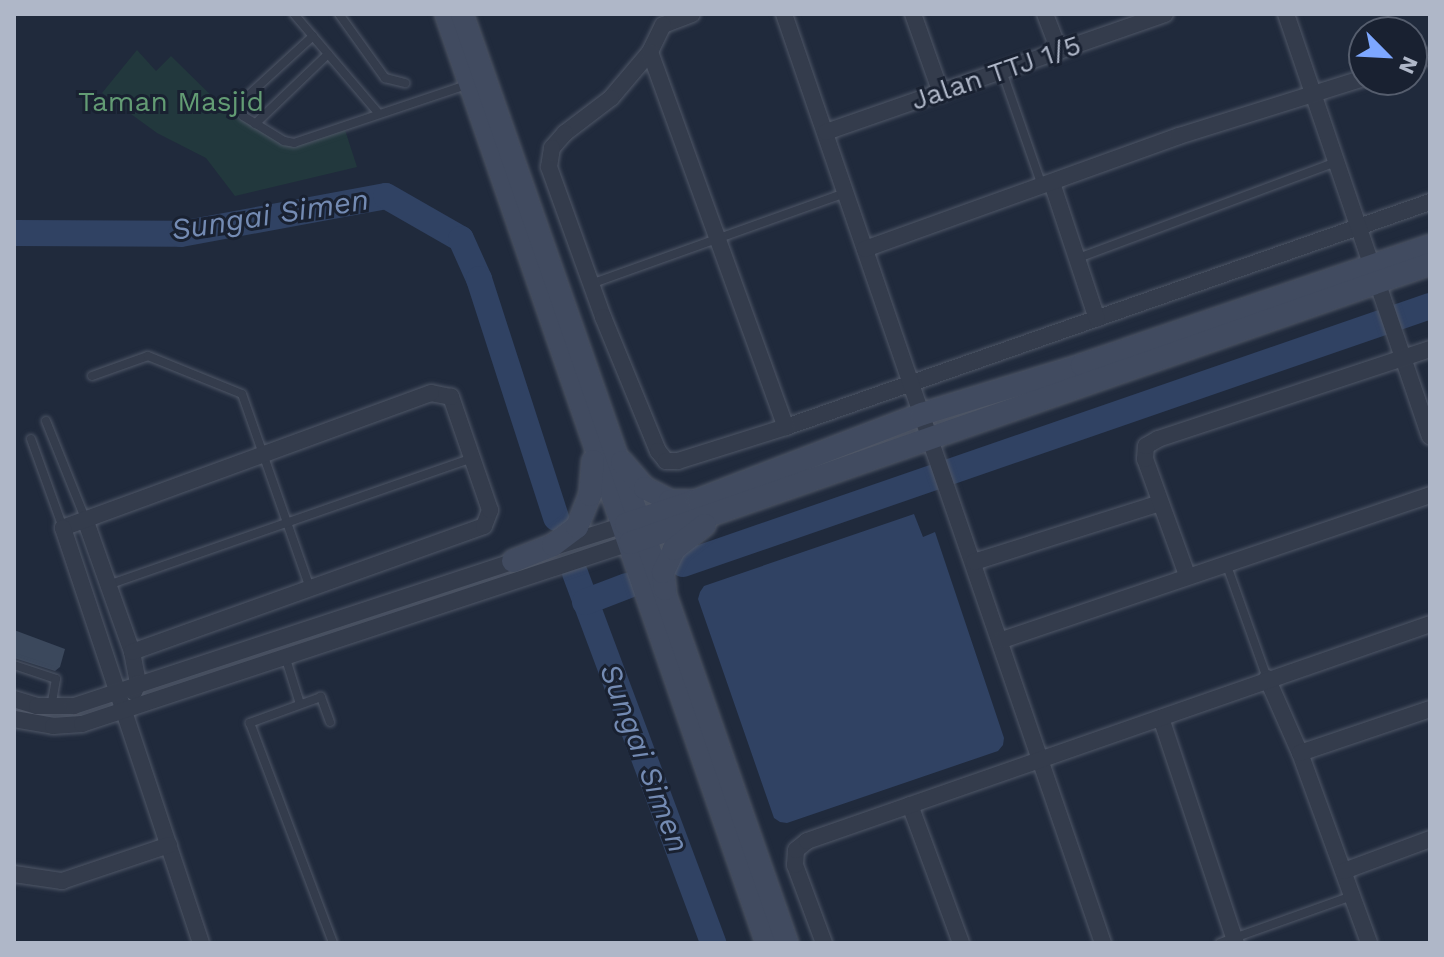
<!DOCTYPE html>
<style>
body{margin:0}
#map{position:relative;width:1444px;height:957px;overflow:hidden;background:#202a3c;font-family:"Work Sans",sans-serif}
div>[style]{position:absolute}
.green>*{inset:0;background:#22383d}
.water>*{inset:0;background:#304263}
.river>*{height:26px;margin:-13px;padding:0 13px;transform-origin:13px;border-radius:13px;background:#304263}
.building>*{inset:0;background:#3b485c}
.roads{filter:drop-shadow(0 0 2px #4f5767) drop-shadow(0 0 2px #4f5767)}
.lane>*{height:8px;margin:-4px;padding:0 4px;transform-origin:4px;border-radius:4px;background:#343c4c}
.street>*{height:16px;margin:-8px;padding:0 8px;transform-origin:8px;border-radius:8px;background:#343c4c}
.secondary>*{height:22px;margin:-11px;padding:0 11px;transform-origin:11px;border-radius:11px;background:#414b60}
span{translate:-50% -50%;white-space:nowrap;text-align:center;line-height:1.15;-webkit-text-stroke:6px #192131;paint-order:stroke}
.street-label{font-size:28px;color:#afb7c8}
.park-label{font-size:28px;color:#639c74}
.water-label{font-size:30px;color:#748bb3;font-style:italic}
.frame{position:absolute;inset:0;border:16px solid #afb7c8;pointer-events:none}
.north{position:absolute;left:1348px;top:16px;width:80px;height:80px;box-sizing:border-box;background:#192131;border:2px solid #555d6d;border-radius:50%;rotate:114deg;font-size:22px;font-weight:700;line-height:32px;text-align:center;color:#afb7c8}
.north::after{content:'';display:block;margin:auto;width:28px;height:36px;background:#7da7ff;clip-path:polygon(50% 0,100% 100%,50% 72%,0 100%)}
</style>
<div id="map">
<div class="green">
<div style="clip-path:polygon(137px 50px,156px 71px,171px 56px,223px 107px,284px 142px,345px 130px,357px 167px,235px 196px,206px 158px,157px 133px,102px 93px)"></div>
</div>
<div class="water">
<div style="clip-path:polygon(914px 514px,923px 537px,935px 532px,1004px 738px,1003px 745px,998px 751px,787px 823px,780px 822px,774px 818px,698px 599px,700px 592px,704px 586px)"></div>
</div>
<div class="river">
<div style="left:14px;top:233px;width:167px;rotate:0.3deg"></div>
<div style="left:181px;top:234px;width:208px;rotate:-10.5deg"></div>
<div style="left:386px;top:196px;width:86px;rotate:29.8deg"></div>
<div style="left:461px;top:239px;width:44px;rotate:65.8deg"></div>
<div style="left:479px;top:279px;width:251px;rotate:72.1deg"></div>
<div style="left:683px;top:564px;width:790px;rotate:-19.05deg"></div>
<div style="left:575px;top:573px;width:395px;rotate:69.5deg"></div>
<div style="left:585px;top:602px;width:45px;rotate:-20.9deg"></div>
</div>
<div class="building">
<div style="clip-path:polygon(14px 630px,65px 649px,60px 667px,55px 671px,14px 658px)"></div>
</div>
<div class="roads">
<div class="lane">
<div style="left:294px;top:14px;width:131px;rotate:49.6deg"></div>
<div style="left:339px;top:14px;width:79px;rotate:54.3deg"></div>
<div style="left:385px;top:78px;width:21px;rotate:14deg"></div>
<div style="left:313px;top:36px;width:99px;rotate:137.5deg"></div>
<div style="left:240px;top:103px;width:13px;rotate:77deg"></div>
<div style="left:243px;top:116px;width:48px;rotate:31.4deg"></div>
<div style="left:284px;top:141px;width:10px;rotate:11deg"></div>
<div style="left:294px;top:143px;width:185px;rotate:-18.6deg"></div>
<div style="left:1002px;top:71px;width:122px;rotate:70.8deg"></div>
<div style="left:255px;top:124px;width:101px;rotate:-43.8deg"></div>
<div style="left:1078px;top:258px;width:275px;rotate:-20.4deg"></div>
<div style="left:591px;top:284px;width:270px;rotate:-19.7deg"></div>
<div style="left:92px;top:376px;width:59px;rotate:-19.7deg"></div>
<div style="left:148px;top:356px;width:101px;rotate:22deg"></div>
<div style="left:242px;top:394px;width:206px;rotate:70.7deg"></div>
<div style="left:46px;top:421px;width:105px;rotate:68.1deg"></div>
<div style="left:31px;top:439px;width:95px;rotate:70.2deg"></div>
<div style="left:1226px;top:563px;width:122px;rotate:70.4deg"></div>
<div style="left:108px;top:585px;width:386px;rotate:-19.2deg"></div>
<div style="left:285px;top:656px;width:50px;rotate:72.6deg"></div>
<div style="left:14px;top:665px;width:44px;rotate:18.4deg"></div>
<div style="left:56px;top:679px;width:27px;rotate:100deg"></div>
<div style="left:330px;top:722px;width:27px;rotate:-110deg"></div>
<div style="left:321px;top:697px;width:76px;rotate:159.9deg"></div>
<div style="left:250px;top:723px;width:235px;rotate:69.3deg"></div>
<div style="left:1220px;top:943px;width:140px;rotate:-19.6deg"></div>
</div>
<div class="street">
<div style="left:692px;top:14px;width:31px;rotate:159deg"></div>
<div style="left:663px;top:25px;width:30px;rotate:116deg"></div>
<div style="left:650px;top:52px;width:60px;rotate:130.3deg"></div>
<div style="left:611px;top:98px;width:58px;rotate:142.7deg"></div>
<div style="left:565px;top:133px;width:20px;rotate:131deg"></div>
<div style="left:552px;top:148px;width:19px;rotate:99deg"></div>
<div style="left:549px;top:167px;width:159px;rotate:70.2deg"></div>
<div style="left:603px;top:317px;width:145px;rotate:67.7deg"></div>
<div style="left:658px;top:451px;width:13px;rotate:51deg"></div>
<div style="left:666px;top:461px;width:12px"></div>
<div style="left:678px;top:461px;width:113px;rotate:-17.5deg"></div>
<div style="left:786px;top:427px;width:682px;rotate:-19.26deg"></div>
<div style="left:784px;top:14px;width:982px;rotate:71.05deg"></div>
<div style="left:913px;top:14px;width:84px;rotate:70.5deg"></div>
<div style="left:1045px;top:14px;width:40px;rotate:69deg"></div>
<div style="left:1286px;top:14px;width:446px;rotate:71.2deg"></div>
<div style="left:650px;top:52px;width:399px;rotate:70.1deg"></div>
<div style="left:1412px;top:62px;width:19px;rotate:-18deg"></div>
<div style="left:826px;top:132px;width:359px;rotate:-19.2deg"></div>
<div style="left:1052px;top:183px;width:143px;rotate:71.7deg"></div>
<div style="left:865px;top:249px;width:334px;rotate:-19.8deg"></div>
<div style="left:1179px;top:136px;width:194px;rotate:-17.4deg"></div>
<div style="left:85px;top:519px;width:141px;rotate:70.5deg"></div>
<div style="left:132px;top:652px;width:32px;rotate:79deg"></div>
<div style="left:138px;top:683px;width:10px;rotate:114deg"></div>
<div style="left:558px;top:546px;width:66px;rotate:-17.6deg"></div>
<div style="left:974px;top:562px;width:195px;rotate:-17.6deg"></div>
<div style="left:1187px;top:575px;width:123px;rotate:-109.9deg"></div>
<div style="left:1145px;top:459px;width:13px;rotate:-86deg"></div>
<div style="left:1146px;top:446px;width:14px;rotate:-30deg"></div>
<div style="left:1158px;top:439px;width:287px;rotate:-18.3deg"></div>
<div style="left:1002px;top:640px;width:452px;rotate:-18.7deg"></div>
<div style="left:132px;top:652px;width:374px;rotate:-19.7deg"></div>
<div style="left:484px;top:526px;width:17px;rotate:-69deg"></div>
<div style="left:490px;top:510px;width:120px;rotate:-109deg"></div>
<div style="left:451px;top:397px;width:20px;rotate:-169deg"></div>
<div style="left:431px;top:393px;width:392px;rotate:159.9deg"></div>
<div style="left:63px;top:528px;width:437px;rotate:71.6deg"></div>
<div style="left:1267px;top:678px;width:82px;rotate:66.3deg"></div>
<div style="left:1300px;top:753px;width:202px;rotate:70deg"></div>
<div style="left:14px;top:699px;width:24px;rotate:17deg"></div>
<div style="left:37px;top:706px;width:37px"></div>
<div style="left:74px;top:706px;width:471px;rotate:-18.2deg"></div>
<div style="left:1161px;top:718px;width:237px;rotate:71.6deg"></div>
<div style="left:14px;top:719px;width:40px;rotate:10deg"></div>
<div style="left:53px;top:726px;width:29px;rotate:-4deg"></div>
<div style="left:82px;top:724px;width:574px;rotate:-18.28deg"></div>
<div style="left:1300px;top:753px;width:137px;rotate:-18.7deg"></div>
<div style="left:910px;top:805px;width:147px;rotate:69.7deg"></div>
<div style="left:1344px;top:871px;width:92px;rotate:-20.4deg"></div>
<div style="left:14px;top:874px;width:49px;rotate:8.3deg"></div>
<div style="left:62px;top:881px;width:113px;rotate:-18.6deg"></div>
<div style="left:824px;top:943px;width:83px;rotate:-110.4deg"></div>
<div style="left:795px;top:865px;width:15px;rotate:-86deg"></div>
<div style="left:796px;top:850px;width:14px;rotate:-39deg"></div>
<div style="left:807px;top:841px;width:660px;rotate:-19.2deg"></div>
</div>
<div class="secondary">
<div style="left:446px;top:14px;width:983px;rotate:70.94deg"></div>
<div style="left:462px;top:14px;width:984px;rotate:70.72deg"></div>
<div style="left:622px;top:462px;width:35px;rotate:49deg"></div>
<div style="left:645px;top:488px;width:28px;rotate:27deg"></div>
<div style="left:670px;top:501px;width:19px"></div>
<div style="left:626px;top:524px;width:76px;rotate:-18.4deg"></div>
<div style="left:698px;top:500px;width:240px;rotate:-21deg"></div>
<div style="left:922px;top:414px;width:167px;rotate:-17deg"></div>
<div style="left:1082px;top:365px;width:368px;rotate:-18.9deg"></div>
<div style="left:630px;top:543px;width:847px;rotate:-19.23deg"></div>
<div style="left:513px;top:561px;width:43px;rotate:-21.8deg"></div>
<div style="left:553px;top:545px;width:30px;rotate:-37deg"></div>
<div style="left:577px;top:527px;width:35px;rotate:-68deg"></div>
<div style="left:590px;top:495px;width:34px;rotate:-85deg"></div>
<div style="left:665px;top:589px;width:17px;rotate:-97deg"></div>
<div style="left:663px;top:572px;width:25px;rotate:-64deg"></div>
<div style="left:674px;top:549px;width:39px;rotate:-38deg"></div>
</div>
</div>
<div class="street-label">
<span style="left:996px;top:73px;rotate:-19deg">Jalan TTJ 1/5</span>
</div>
<div class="park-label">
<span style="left:171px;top:102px">Taman Masjid</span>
</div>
<div class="water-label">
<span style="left:270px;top:215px;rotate:-9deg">Sungai Simen</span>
<span style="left:644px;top:758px;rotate:69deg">Sungai Simen</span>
</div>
<div class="frame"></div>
<div class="north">N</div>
</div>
